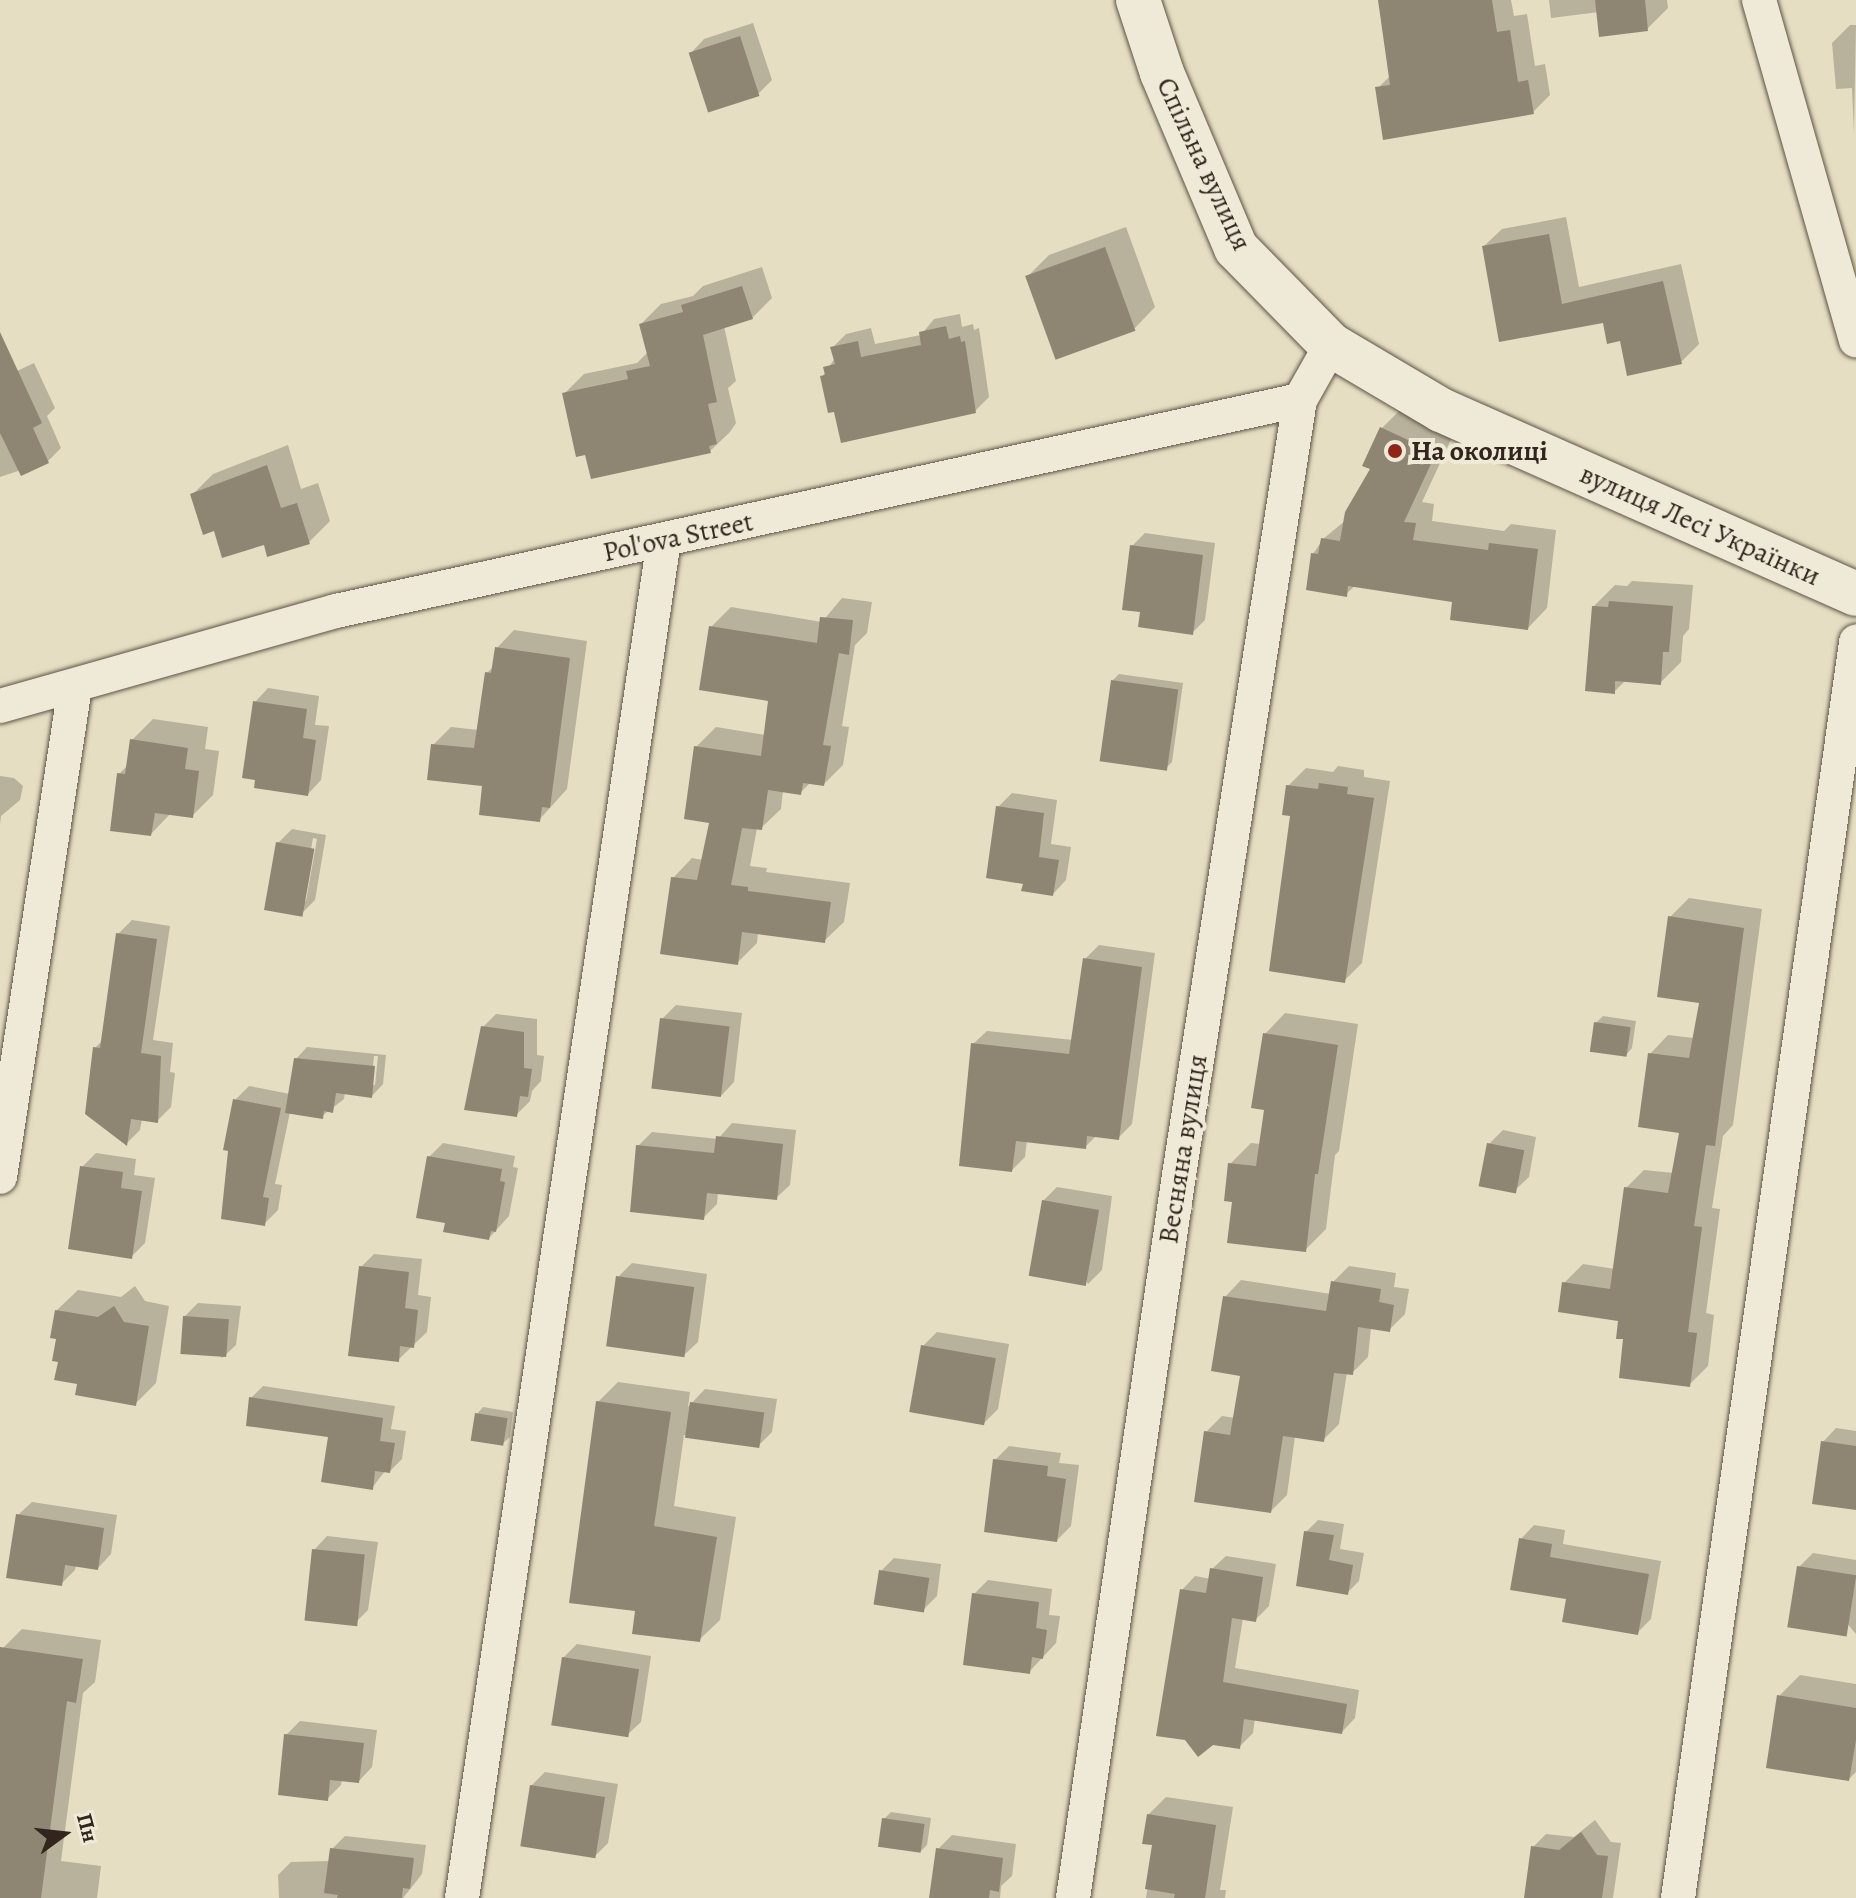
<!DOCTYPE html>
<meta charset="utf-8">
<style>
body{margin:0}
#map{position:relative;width:1856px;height:1898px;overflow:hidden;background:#e6dec2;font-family:Alegreya,serif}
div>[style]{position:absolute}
.shadow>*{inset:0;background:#0003}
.building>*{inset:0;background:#8f8573;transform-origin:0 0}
.roads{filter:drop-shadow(0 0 2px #5e5346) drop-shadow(0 0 2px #5e5346)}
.street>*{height:34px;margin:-17px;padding:0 17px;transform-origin:17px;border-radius:17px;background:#efead7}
.secondary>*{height:44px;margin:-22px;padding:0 22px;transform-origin:22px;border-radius:22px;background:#efead7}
.dots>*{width:22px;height:22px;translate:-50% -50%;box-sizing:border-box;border:4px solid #efead7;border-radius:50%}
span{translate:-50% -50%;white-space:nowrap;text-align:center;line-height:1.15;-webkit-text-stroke:8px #efead7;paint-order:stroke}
.street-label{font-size:28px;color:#31251d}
.poi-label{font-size:28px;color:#31251d;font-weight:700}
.left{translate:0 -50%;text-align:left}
.north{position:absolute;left:24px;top:1794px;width:80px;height:80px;-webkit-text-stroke:6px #efead7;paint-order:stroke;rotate:75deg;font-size:22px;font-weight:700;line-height:32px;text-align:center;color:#31251d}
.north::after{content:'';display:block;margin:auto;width:28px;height:36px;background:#31251d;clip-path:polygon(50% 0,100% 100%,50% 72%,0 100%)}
</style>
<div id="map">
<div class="shadow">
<div style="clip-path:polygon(1380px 0,1511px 0,1514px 16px,1527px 14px,1535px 66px,1545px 64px,1550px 95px,1533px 112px,1378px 88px,1391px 75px)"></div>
<div style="clip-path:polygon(1549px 0,1667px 0,1668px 8px,1647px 29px,1599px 12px,1551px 18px)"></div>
<div style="clip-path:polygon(753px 23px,772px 80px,758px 94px,709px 110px,691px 53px,704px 39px)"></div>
<div style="clip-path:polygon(1850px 25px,1856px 25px,1854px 133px,1852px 88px,1836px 89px,1832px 43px)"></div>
<div style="clip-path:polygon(1566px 217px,1579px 287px,1681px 264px,1699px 344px,1681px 362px,1621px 339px,1604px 321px,1500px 339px,1484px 246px,1502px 229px)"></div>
<div style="clip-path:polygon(1126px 227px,1155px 307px,1135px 328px,1028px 276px,1049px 255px)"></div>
<div style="clip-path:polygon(762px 267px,772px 298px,752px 318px,724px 326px,736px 381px,728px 388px,736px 423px,730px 432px,710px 451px,587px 452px,564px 394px,584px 374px,637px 363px,649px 351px,641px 324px,661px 304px,693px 296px,703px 286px)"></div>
<div style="clip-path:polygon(960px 314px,962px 327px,973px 324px,974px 330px,979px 328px,989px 397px,975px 411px,835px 410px,822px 377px,835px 358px,833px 347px,846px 334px,871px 328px,875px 344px,921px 335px,934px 319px)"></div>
<div style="clip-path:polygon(34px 363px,55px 408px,47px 416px,61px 448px,48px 461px,0 477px,0 379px)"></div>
<div style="clip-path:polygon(1401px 409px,1454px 433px,1422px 502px,1434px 504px,1432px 521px,1504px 531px,1511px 524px,1556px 530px,1547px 608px,1528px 628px,1454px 600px,1356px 585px,1346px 594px,1313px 554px,1323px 539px,1346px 520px,1373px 469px,1382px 428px)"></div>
<div style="clip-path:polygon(288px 445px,301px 489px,318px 483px,330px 521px,309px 542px,265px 542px,215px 529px,192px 495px,213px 474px)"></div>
<div style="clip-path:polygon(1145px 533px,1215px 543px,1205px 620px,1192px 633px,1132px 546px)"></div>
<div style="clip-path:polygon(1632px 581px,1693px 585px,1689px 629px,1683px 636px,1681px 662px,1660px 683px,1626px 680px,1614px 692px,1594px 606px,1615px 585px,1627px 586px)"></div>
<div style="clip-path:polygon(842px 598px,872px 602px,867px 633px,855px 645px,842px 726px,849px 727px,843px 765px,824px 784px,811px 782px,800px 793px,783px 790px,781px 809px,761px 828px,757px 828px,750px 866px,767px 868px,766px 872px,850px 883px,844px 922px,824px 941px,758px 932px,757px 943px,737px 963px,673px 878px,692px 858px,703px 860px,711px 821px,696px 747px,716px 727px,766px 735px,771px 700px,711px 627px,731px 607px,822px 622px)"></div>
<div style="clip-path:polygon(514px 630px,587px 641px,567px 789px,539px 820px,433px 745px,451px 727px,479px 730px,487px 673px,494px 666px,497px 648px)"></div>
<div style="clip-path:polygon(1119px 674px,1183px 683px,1172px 762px,1166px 768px,1113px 680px)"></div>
<div style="clip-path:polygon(268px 688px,319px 696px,315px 725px,329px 726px,321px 780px,308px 794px,255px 702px)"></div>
<div style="clip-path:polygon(153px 719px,208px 727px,205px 749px,219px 751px,213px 795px,192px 816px,171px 813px,151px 834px,119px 774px,129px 764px,132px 740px)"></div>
<div style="clip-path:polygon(1338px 766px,1364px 770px,1364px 777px,1390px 781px,1362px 963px,1344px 981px,1292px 814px,1288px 786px,1306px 768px,1333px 772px)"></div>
<div style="clip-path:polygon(0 776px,14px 778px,23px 786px,20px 800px,1px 816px,0 824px)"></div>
<div style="clip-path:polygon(1012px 793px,1057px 800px,1051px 844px,1071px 847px,1066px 880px,1053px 894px,1025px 882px,998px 807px)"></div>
<div style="clip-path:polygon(evenodd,292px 829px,326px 835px,315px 900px,301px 914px,278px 843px,292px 829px,313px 838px,317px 839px,306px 901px,302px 901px,313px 838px)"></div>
<div style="clip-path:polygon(1689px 898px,1762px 909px,1733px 1125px,1723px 1136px,1712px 1208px,1720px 1209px,1706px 1313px,1714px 1315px,1708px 1366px,1689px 1385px,1625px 1337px,1620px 1319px,1564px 1283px,1583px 1264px,1615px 1269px,1626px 1188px,1644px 1170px,1674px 1173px,1682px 1131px,1650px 1054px,1668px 1035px,1694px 1038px,1701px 1001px,1670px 917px)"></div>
<div style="clip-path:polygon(132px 920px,170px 926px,153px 1040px,173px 1043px,170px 1072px,175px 1073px,171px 1107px,157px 1121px,142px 1119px,140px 1130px,127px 1143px,95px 1048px,103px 1040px,118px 934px)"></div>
<div style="clip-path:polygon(1099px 945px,1155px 953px,1132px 1124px,1118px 1138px,1097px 1135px,1085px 1147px,1027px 1140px,1025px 1157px,1012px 1170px,973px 1044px,987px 1031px,1073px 1040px,1085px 959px)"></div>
<div style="clip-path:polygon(676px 1005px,742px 1013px,734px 1082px,721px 1096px,662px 1019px)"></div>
<div style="clip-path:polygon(1285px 1013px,1358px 1024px,1339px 1151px,1335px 1155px,1326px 1229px,1305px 1250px,1234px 1200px,1230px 1164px,1251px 1143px,1261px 1144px,1266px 1108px,1265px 1034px)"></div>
<div style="clip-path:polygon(496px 1014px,537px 1019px,537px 1055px,544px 1056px,541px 1081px,532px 1091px,530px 1101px,516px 1115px,483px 1027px)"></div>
<div style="clip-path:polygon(1603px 1016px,1636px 1021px,1632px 1048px,1626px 1055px,1596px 1023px)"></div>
<div style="clip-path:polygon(evenodd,307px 1047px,386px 1055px,383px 1084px,372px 1096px,345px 1092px,344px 1099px,322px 1116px,290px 1112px,275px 1184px,282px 1185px,278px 1210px,264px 1224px,235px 1100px,249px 1086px,290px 1094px,296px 1059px,307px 1047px,374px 1056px,378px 1056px,375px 1085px,371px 1085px,374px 1056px)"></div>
<div style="clip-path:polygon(732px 1123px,796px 1130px,790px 1185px,776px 1198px,718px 1192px,717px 1204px,703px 1218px,638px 1146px,652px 1132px,718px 1139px)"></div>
<div style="clip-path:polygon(1503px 1130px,1536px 1137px,1529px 1177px,1515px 1190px,1489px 1144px)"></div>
<div style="clip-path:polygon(443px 1143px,515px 1156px,513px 1167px,518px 1168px,509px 1216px,489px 1238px,447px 1221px,429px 1157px)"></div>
<div style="clip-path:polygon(96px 1153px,136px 1159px,134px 1175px,155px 1178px,145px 1243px,131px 1257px,82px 1167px)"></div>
<div style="clip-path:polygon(1057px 1187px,1112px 1196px,1102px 1270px,1088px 1284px,1043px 1201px)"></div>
<div style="clip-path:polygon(374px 1254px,422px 1259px,418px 1295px,431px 1297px,427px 1332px,398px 1360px,361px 1267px)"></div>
<div style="clip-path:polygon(632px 1263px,707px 1274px,698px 1342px,684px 1355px,618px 1277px)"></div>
<div style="clip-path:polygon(1349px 1266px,1396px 1273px,1394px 1287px,1409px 1289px,1405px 1314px,1389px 1330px,1371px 1328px,1368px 1357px,1352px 1373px,1347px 1372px,1339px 1424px,1323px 1440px,1295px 1436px,1287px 1495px,1271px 1511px,1206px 1432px,1222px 1416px,1235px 1418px,1243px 1374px,1225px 1297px,1241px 1280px,1331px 1294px,1333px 1282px)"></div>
<div style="clip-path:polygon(135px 1286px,145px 1301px,169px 1306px,156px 1383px,135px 1404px,79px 1382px,58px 1337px,57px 1310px,78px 1290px,121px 1297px)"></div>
<div style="clip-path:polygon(198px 1303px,241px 1306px,236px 1345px,222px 1358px,184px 1317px)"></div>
<div style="clip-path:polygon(937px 1332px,1009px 1344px,998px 1409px,984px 1423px,923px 1346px)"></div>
<div style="clip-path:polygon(618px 1382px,690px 1392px,688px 1407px,705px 1389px,777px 1399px,772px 1432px,759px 1445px,684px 1435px,674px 1506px,736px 1517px,720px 1620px,699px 1640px,637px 1609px,598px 1402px)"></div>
<div style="clip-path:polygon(263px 1386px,395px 1406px,391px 1429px,406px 1431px,402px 1459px,390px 1471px,385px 1471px,372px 1488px,330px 1436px,251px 1398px)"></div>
<div style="clip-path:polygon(483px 1407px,513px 1412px,510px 1437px,503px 1443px,477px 1414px)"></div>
<div style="clip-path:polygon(1836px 1428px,1856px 1431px,1856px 1508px,1823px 1442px)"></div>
<div style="clip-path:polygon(1009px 1446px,1061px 1453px,1059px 1463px,1079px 1465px,1071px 1526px,1057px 1540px,995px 1460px)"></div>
<div style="clip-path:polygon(32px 1502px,117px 1515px,111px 1554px,98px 1568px,76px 1564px,75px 1570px,61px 1584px,18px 1515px)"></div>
<div style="clip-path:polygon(1318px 1520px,1344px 1524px,1340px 1549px,1364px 1553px,1359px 1581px,1347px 1593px,1306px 1532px)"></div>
<div style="clip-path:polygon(1534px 1525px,1565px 1530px,1563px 1544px,1661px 1561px,1651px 1619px,1637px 1633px,1568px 1598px,1521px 1539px)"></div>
<div style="clip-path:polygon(327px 1536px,378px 1542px,368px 1610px,354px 1624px,314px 1550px)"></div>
<div style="clip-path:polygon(1813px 1553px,1856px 1560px,1856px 1634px,1799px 1567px)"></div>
<div style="clip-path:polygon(1226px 1556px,1276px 1564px,1269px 1606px,1255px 1620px,1243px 1618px,1235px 1668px,1359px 1690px,1355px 1718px,1342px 1732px,1255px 1718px,1253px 1733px,1239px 1747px,1182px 1590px,1195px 1576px,1211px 1579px,1212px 1569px)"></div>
<div style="clip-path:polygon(894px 1558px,941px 1564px,937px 1596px,923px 1610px,881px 1571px)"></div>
<div style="clip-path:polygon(988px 1580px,1052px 1589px,1049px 1615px,1060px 1616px,1056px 1643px,1029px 1672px,974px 1594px)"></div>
<div style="clip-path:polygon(22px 1629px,101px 1640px,95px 1682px,83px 1693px,61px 1861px,101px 1866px,97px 1898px,0 1898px,0 1669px,3px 1648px)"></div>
<div style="clip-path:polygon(577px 1644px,651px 1656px,641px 1722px,627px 1735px,563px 1658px)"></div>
<div style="clip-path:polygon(1800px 1675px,1856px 1684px,1856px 1772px,1849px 1779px,1779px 1696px)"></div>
<div style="clip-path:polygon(300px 1721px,377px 1730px,372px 1767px,359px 1781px,342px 1779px,341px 1785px,327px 1799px,286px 1735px)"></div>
<div style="clip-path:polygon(545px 1772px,618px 1784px,608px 1843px,594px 1857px,531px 1786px)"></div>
<div style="clip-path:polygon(1166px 1797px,1233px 1807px,1220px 1890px,1226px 1890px,1225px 1898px,1146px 1898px,1154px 1844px,1148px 1815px)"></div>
<div style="clip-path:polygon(891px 1812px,931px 1818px,927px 1845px,921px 1851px,884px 1819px)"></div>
<div style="clip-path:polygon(1595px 1820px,1611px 1842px,1621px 1843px,1613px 1898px,1526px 1898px,1533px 1847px,1546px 1834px,1574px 1837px)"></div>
<div style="clip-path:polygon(952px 1835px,1016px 1844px,1012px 1876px,1001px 1886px,1000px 1898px,931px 1898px,938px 1849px)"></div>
<div style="clip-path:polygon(345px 1836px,426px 1845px,422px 1874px,403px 1898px,279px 1898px,278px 1875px,291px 1862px,330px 1861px,332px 1849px)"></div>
</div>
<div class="building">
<div style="clip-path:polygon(1378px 0,1492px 0,1497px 32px,1510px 30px,1518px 82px,1528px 80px,1534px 114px,1383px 140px,1375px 87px,1390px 85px)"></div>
<div style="clip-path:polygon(1595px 0,1645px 0,1648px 31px,1599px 37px)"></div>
<div style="left:740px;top:36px;width:63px;height:54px;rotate:72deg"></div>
<div style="clip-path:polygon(1549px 234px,1562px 304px,1663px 281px,1682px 364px,1627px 376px,1620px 341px,1607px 344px,1603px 323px,1499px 342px,1482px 246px)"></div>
<div style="left:1105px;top:247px;width:89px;height:85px;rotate:70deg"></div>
<div style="clip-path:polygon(742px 286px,753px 319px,703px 335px,717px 402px,708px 404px,717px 444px,709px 446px,711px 453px,591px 479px,585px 455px,576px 457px,562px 393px,628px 379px,626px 371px,650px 366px,639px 324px,683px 312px,681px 305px)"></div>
<div style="clip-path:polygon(946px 326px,949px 339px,960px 336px,961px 342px,965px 341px,976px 413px,841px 443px,834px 412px,828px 413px,820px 376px,825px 375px,823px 367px,835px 364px,830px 347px,858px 341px,861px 357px,921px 345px,919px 332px)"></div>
<div style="clip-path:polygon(0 332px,42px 423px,33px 428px,49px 463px,21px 476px,0 433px)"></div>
<div style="clip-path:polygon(1380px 427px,1436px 453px,1404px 522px,1416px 523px,1413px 540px,1488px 550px,1489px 543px,1538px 549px,1528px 630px,1450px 620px,1452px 602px,1348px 586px,1347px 597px,1306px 590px,1311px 553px,1318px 554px,1321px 538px,1340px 541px,1345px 512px,1370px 469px,1362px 466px)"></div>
<div style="clip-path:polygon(267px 465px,281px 508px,297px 503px,310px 544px,267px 557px,264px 545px,222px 558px,214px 531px,203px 535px,190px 494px)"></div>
<div style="clip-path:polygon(1130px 545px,1203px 555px,1193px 635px,1138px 627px,1140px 612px,1122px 610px)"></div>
<div style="clip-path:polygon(1609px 601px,1673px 606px,1669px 652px,1663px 652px,1661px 685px,1615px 681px,1615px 694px,1585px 691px,1592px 606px,1608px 607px)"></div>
<div style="clip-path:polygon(820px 617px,853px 620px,849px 655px,839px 653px,823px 745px,831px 746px,824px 786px,803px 783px,801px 795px,768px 790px,762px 830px,742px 828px,731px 885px,748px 887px,748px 891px,831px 902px,825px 943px,742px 932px,738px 965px,660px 954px,671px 877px,697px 880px,709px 823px,684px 819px,694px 746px,761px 756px,768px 701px,699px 690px,709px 626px,817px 643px)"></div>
<div style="clip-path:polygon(495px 647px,570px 658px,550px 808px,542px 807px,540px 822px,479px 815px,482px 786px,427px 780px,431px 744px,474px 748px,485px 672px,491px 673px)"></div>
<div style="left:1111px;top:680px;width:68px;height:82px;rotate:8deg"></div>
<div style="clip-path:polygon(253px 701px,307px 709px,303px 738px,316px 740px,308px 796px,254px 788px,255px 780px,242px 778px)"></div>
<div style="clip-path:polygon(130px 739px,188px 748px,185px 769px,199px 771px,193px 818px,155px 813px,151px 836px,110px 831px,117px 773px,125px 774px)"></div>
<div style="clip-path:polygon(1319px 783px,1348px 787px,1347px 794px,1374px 798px,1345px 983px,1269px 971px,1290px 816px,1282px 815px,1286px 785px,1318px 789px)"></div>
<div style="clip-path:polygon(996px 806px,1044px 813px,1039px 857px,1059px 860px,1053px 896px,1021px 891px,1023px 884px,986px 878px)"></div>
<div style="left:276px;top:842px;width:39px;height:69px;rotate:10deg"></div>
<div style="clip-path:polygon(1668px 916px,1744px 928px,1715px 1146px,1706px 1145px,1694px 1226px,1702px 1227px,1688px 1332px,1697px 1333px,1690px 1387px,1619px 1378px,1623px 1339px,1616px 1339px,1618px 1321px,1558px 1312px,1562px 1282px,1610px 1289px,1624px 1187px,1668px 1193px,1679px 1133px,1638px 1127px,1648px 1053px,1689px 1058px,1699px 1003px,1657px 997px)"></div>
<div style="clip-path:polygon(116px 933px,157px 939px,141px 1053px,161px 1056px,158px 1123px,131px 1119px,127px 1146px,85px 1114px,93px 1047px,100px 1048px)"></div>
<div style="clip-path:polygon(1083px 958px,1142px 967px,1119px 1140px,1087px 1136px,1086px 1149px,1016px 1141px,1012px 1172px,959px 1166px,971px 1043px,1069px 1054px)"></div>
<div style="left:660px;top:1018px;width:70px;height:71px;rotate:7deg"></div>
<div style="left:1594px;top:1022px;width:37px;height:30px;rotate:8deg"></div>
<div style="clip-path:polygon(481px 1026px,524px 1032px,524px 1068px,532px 1069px,528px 1097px,520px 1096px,517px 1117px,464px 1110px)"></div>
<div style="clip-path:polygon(1263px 1033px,1338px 1045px,1318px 1174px,1315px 1174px,1306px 1252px,1227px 1243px,1232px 1202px,1224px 1201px,1228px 1163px,1256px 1166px,1264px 1110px,1251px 1108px)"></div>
<div style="clip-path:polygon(294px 1058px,375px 1066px,372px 1098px,336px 1093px,333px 1113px,324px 1111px,323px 1119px,285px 1113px)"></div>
<div style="clip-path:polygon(233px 1099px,281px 1108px,263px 1197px,269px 1198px,265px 1226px,221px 1219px,228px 1151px,223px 1150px)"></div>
<div style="clip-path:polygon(716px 1136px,783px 1144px,777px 1200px,707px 1193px,704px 1220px,630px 1212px,636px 1145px,714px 1153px)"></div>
<div style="left:1487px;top:1143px;width:38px;height:44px;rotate:11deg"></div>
<div style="clip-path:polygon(427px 1156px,502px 1169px,500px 1181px,505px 1182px,496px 1232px,491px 1231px,489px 1240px,443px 1232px,445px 1223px,416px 1218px)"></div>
<div style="clip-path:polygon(80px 1166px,123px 1172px,121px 1188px,142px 1191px,132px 1259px,68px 1249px)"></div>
<div style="left:1042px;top:1200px;width:58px;height:77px;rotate:10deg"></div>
<div style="clip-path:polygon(359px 1266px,409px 1272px,405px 1308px,418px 1310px,414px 1348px,400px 1346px,399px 1362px,348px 1356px)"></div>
<div style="left:616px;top:1276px;width:79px;height:71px;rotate:8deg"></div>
<div style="clip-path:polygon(1331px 1281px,1381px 1289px,1379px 1302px,1394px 1305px,1390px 1332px,1358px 1327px,1353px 1375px,1334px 1373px,1324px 1442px,1283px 1436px,1271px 1513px,1194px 1502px,1204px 1431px,1230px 1435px,1240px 1376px,1211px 1371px,1223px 1296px,1326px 1311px)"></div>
<div style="clip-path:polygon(114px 1306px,124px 1322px,149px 1326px,136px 1406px,75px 1395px,77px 1384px,54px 1380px,58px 1362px,52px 1361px,56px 1339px,50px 1338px,55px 1310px,98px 1317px)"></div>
<div style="left:183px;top:1316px;width:46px;height:38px;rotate:4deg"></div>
<div style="left:921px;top:1345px;width:76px;height:68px;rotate:10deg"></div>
<div style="clip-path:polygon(249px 1397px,383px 1418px,380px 1441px,395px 1443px,390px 1473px,375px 1471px,373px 1490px,321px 1482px,328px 1437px,246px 1426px)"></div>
<div style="clip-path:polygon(596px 1401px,671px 1412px,654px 1526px,717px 1537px,700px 1642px,632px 1634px,635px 1611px,569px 1603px)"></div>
<div style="left:690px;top:1402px;width:75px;height:36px;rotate:8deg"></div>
<div style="left:475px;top:1413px;width:33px;height:28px;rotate:9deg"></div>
<div style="clip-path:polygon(1821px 1441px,1856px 1446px,1856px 1510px,1812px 1504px)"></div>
<div style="clip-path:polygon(993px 1459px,1048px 1466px,1047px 1476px,1066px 1479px,1057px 1542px,984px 1532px)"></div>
<div style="clip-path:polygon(16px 1514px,104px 1528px,98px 1570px,65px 1565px,62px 1586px,6px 1578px)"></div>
<div style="clip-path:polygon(1304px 1531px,1334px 1535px,1329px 1560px,1353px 1565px,1348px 1595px,1296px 1586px)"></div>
<div style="clip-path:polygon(1519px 1538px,1552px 1544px,1550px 1557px,1649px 1574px,1638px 1635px,1562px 1622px,1566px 1599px,1510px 1590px)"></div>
<div style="left:312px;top:1549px;width:53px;height:72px;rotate:6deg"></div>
<div style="left:1797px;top:1566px;width:60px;height:62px;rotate:9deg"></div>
<div style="clip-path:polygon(1210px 1568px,1263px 1577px,1256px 1622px,1232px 1618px,1223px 1682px,1347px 1704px,1342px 1734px,1244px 1719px,1240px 1749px,1213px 1745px,1198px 1757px,1185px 1740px,1156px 1736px,1180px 1589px,1206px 1593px)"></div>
<div style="left:879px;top:1570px;width:51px;height:35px;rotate:9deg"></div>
<div style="clip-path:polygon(972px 1593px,1039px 1602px,1036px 1628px,1047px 1630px,1043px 1659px,1032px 1657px,1030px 1674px,963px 1665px)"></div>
<div style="clip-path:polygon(0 1647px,83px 1659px,76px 1703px,67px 1701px,41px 1898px,0 1898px)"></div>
<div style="left:562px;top:1657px;width:78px;height:69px;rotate:9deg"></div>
<div style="clip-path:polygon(1777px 1695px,1856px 1708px,1856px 1740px,1849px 1781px,1766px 1768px)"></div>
<div style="clip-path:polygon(284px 1734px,364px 1743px,359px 1783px,330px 1780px,328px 1801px,278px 1795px)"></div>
<div style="left:530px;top:1785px;width:76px;height:62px;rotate:9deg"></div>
<div style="clip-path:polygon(1147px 1814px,1216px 1825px,1205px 1898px,1174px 1898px,1175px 1894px,1145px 1889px,1152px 1845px,1142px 1844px)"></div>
<div style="left:882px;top:1818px;width:43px;height:29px;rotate:8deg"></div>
<div style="clip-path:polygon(1581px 1832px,1597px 1855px,1608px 1856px,1602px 1898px,1524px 1898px,1531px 1846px,1559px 1850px)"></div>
<div style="clip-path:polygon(330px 1848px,414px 1858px,410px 1889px,403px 1888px,402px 1898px,337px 1898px,338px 1895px,324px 1893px)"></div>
<div style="clip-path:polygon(936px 1848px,1003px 1858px,999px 1892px,990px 1890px,989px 1898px,929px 1898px)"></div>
</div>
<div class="roads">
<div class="street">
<div style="left:1759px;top:0;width:354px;rotate:74.1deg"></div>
<div style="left:0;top:706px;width:349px;rotate:-15.8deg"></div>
<div style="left:336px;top:611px;width:987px;rotate:-12.35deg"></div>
<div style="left:1300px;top:400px;width:63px;rotate:-60.6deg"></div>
<div style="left:0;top:1177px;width:496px;rotate:-81.3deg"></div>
<div style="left:462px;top:1898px;width:1373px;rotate:-81.54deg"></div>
<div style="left:1073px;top:1898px;width:731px;rotate:-81.66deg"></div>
<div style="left:1179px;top:1175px;width:784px;rotate:-81.13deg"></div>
<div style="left:1678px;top:1898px;width:1269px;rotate:-81.93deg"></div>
</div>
<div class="secondary">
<div style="left:1138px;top:0;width:77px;rotate:71.8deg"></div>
<div style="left:1162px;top:73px;width:190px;rotate:67.1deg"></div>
<div style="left:1236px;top:248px;width:136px;rotate:45.6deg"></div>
<div style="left:1331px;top:345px;width:128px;rotate:30.6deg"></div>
<div style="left:1441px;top:410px;width:454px;rotate:23.9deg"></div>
</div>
</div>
<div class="dots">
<div style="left:1395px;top:451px;background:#8f2418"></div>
</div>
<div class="street-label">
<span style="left:1204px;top:164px;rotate:65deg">Спільна вулиця</span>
<span style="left:1700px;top:525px;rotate:24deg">вулиця Лесі Українки</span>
<span style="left:678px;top:537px;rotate:-12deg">Polʹova Street</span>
<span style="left:1183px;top:1149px;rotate:-81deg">Весняна вулиця</span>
</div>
<div class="poi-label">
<span class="left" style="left:1411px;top:451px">На околиці</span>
</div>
<div class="north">Пн</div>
</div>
